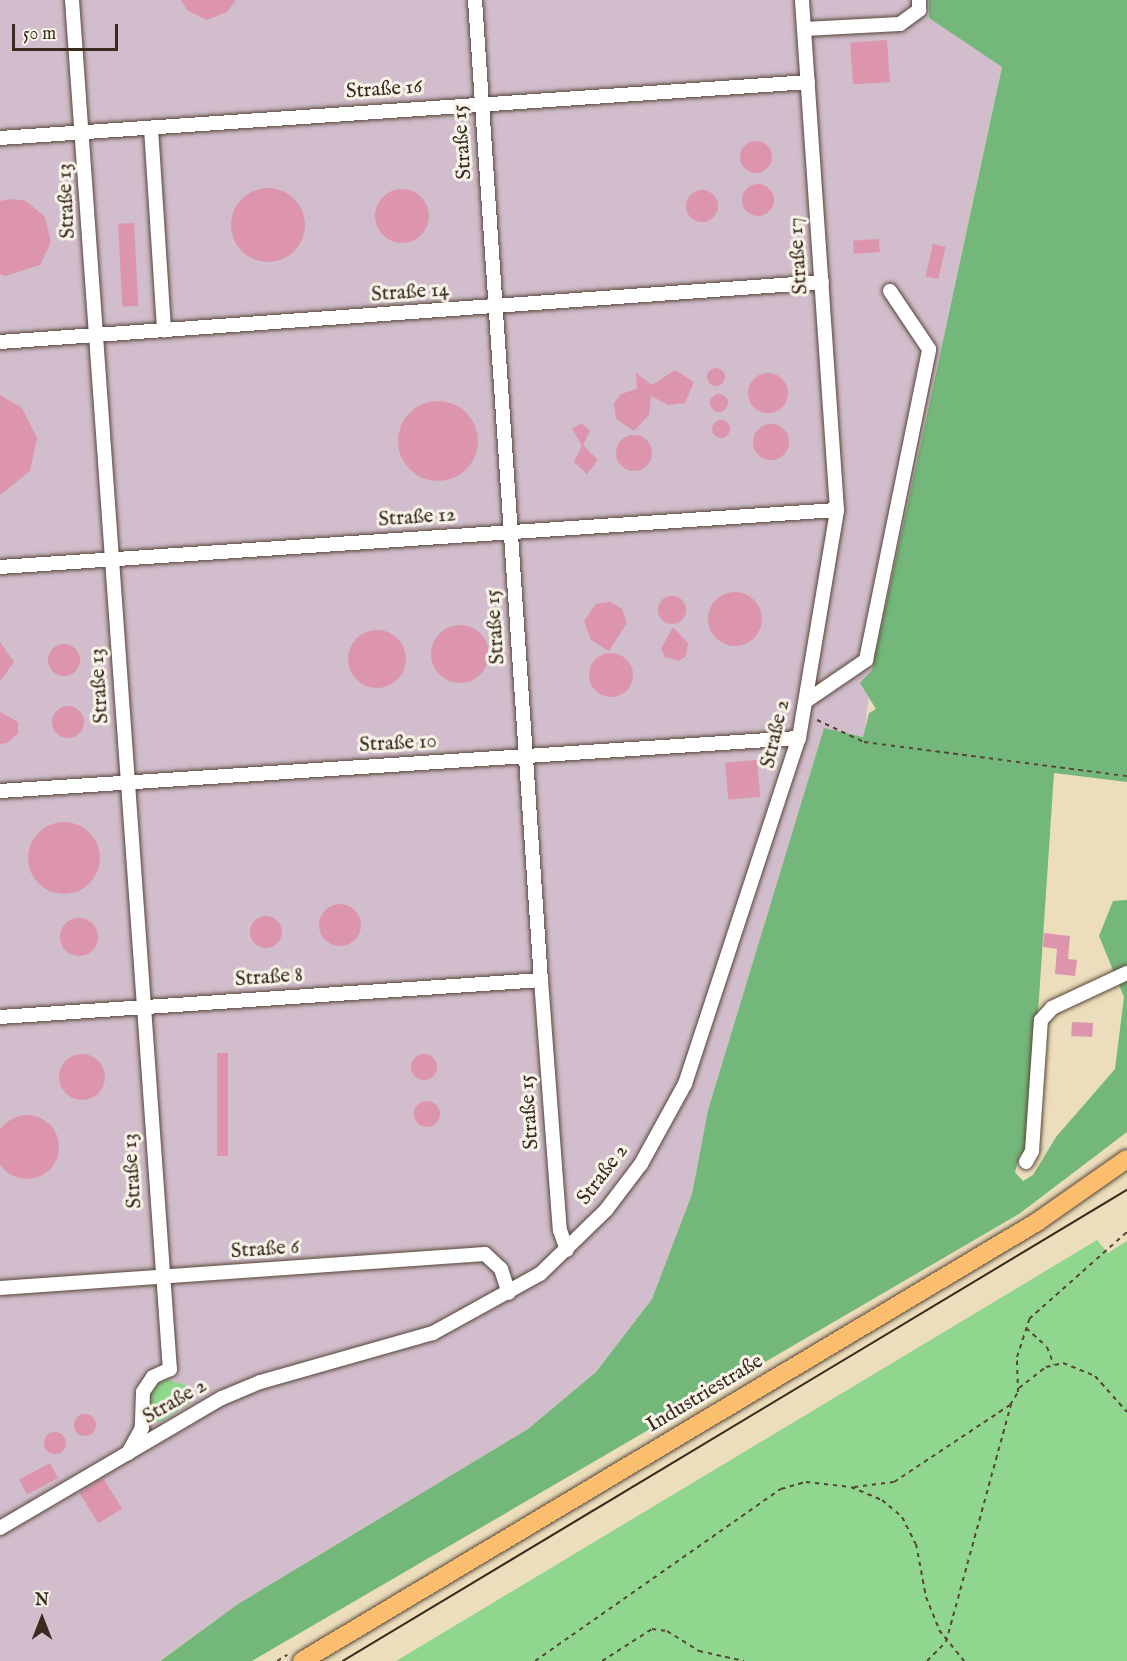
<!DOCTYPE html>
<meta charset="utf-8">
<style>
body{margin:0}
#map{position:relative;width:1127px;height:1661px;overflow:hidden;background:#ecdebc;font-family:"IM FELL English",serif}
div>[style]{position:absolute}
.industrial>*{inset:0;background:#d1bdcb}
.green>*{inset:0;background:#91d68f}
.forest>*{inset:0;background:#74b77a}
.building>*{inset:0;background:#dc95ad;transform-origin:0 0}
.round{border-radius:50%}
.path>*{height:2px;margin-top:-1px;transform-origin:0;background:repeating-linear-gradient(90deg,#564536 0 4.5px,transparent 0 9px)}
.roads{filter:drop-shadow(0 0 2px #564536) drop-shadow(0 0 2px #564536)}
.minor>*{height:14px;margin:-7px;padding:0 7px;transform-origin:7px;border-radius:7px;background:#fff}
.major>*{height:18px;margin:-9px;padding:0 9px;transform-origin:9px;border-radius:9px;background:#fbbd6e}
.tram>*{height:1.5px;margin:-0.75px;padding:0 0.75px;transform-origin:0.75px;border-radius:0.75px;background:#3b2a1e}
span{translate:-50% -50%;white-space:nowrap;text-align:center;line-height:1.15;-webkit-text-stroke:6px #f7f3e8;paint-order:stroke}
.street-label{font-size:21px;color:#3b2a1e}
.north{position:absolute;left:12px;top:1589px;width:60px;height:60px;-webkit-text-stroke:4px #f7f3e8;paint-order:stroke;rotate:0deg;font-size:16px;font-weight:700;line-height:24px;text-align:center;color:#3b2a1e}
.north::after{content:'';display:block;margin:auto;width:21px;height:27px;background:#3b2a1e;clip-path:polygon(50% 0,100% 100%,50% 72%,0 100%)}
.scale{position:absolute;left:12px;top:24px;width:106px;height:27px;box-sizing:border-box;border:3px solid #3b2a1e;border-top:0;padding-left:8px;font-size:18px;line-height:21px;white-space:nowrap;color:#3b2a1e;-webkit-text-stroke:4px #f7f3e8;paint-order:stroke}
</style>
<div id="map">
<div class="industrial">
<div style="clip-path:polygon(0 0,929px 0,930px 18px,1002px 66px,872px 671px,864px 737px,824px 729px,708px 1110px,692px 1194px,652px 1299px,596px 1372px,528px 1429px,238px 1604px,159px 1661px,0 1661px)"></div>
</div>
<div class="green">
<div style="clip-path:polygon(1097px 1240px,1108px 1253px,1127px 1241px,1127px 1661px,396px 1661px)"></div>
<div style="clip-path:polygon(166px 1379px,185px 1385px,194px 1400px,159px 1423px,148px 1412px,149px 1391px)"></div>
</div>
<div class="forest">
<div style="clip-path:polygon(929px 0,1127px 0,1127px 782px,1054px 773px,1029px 1148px,1020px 1155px,1015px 1172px,1023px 1181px,1033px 1175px,1056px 1137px,1115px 1069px,1124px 997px,1099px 936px,1113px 901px,1127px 900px,1127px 1132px,1019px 1214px,252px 1661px,160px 1661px,238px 1604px,528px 1429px,596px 1372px,652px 1299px,692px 1194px,708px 1110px,824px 728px,863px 737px,869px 713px,876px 709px,860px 683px,872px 670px,1002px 67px,929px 18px)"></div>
</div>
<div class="building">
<div style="clip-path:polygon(181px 0,236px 0,227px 12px,207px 20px,188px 11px)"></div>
<div style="left:887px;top:40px;width:42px;height:37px;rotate:86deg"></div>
<div class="round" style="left:740px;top:141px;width:32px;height:32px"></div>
<div class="round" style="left:742px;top:184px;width:32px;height:32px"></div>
<div class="round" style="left:231px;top:188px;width:74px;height:74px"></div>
<div class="round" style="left:375px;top:189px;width:54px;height:54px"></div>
<div class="round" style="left:686px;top:190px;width:32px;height:32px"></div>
<div style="clip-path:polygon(13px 199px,26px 201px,45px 217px,51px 242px,40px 265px,5px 276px,0 274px,0 201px)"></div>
<div style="left:134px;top:223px;width:83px;height:16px;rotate:87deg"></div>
<div style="left:879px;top:239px;width:13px;height:26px;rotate:86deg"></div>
<div style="left:933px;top:244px;width:13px;height:33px;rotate:13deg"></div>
<div class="round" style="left:707px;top:368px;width:18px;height:18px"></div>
<div style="clip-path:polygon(675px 370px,694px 382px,685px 403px,668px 405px,651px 396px,649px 415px,634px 431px,616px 419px,614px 403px,621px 394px,637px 389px,636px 373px,652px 385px)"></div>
<div class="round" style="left:748px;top:373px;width:40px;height:40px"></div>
<div class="round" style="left:710px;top:394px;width:18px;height:18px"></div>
<div style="clip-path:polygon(0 395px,22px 408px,37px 438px,30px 471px,0 495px)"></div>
<div class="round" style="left:398px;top:401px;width:80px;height:80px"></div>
<div class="round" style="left:712px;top:420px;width:18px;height:18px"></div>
<div style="clip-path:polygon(582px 423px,590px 431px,583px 445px,598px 460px,587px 474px,574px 462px,582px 446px,572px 429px)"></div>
<div class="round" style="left:753px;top:424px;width:36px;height:36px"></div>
<div class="round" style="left:616px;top:435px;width:36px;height:36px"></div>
<div class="round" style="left:708px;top:592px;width:54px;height:54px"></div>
<div class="round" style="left:658px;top:596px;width:28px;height:28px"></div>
<div style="clip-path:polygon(610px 602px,622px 609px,627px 623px,609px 651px,591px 640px,584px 621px,596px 604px)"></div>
<div class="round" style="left:431px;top:625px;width:58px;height:58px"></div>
<div style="clip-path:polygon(673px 627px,688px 643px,686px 656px,678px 661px,665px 657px,661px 649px)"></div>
<div class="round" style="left:348px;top:630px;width:58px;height:58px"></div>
<div style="clip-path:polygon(0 642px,14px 662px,0 681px)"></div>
<div class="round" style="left:48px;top:644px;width:32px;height:32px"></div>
<div class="round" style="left:589px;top:653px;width:44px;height:44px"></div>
<div class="round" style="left:52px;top:706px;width:32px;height:32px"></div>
<div style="clip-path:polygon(0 712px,18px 722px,18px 733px,7px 743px,0 744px)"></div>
<div style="left:757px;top:760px;width:37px;height:32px;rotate:85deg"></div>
<div class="round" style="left:28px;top:822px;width:72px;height:72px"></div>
<div class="round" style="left:319px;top:904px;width:42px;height:42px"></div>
<div class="round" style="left:250px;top:916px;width:32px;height:32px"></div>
<div class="round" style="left:60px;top:918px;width:38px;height:38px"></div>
<div style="clip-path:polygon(1044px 933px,1070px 936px,1068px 959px,1077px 960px,1075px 976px,1055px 974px,1057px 949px,1043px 947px)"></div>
<div style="left:1072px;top:1022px;width:21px;height:14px;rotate:3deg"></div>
<div style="left:217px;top:1053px;width:11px;height:103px"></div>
<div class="round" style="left:59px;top:1054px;width:46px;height:46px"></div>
<div class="round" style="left:411px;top:1054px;width:26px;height:26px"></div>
<div class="round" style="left:414px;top:1101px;width:26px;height:26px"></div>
<div class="round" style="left:-5px;top:1115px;width:64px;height:64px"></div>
<div class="round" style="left:74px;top:1414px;width:22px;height:22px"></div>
<div class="round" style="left:44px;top:1432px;width:22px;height:22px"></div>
<div style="left:50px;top:1463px;width:17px;height:35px;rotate:62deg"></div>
<div style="left:103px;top:1478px;width:36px;height:28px;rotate:58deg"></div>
</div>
<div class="path">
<div style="left:817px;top:720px;width:52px;rotate:25.1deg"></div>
<div style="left:864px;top:742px;width:265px;rotate:7.4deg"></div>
<div style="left:1026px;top:1328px;width:28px;rotate:42deg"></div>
<div style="left:1047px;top:1347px;width:19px;rotate:69deg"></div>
<div style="left:1019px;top:1388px;width:34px;rotate:-38deg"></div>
<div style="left:1046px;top:1367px;width:17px;rotate:-13deg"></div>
<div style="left:1063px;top:1363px;width:35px;rotate:22deg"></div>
<div style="left:1095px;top:1376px;width:48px;rotate:48.4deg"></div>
<div style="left:854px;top:1487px;width:40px;rotate:-7.1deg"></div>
<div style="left:894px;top:1482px;width:139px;rotate:-33.6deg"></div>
<div style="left:1010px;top:1405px;width:15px;rotate:-58deg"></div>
<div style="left:1018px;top:1392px;width:35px;rotate:-92deg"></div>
<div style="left:1017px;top:1357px;width:40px;rotate:-72deg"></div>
<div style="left:1029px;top:1319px;width:131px;rotate:-41.6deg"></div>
<div style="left:277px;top:1661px;width:12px;rotate:-31deg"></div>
<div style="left:535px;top:1661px;width:300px;rotate:-35deg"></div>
<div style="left:781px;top:1489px;width:26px;rotate:-16deg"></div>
<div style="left:806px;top:1482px;width:45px;rotate:6.3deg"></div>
<div style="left:851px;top:1487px;width:34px;rotate:23deg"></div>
<div style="left:882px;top:1500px;width:26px;rotate:40deg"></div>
<div style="left:902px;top:1517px;width:30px;rotate:63deg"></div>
<div style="left:916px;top:1544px;width:54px;rotate:79.3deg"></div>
<div style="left:926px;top:1597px;width:35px;rotate:68deg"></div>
<div style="left:939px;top:1630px;width:40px;rotate:51deg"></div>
<div style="left:602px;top:1661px;width:59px;rotate:-32.6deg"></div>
<div style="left:652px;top:1629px;width:15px;rotate:8deg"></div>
<div style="left:667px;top:1631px;width:38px;rotate:32deg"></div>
<div style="left:699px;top:1651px;width:46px;rotate:12.5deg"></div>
<div style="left:927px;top:1661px;width:27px;rotate:-45deg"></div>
<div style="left:946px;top:1642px;width:247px;rotate:-74.7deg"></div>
</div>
<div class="roads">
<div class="minor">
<div style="left:72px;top:0;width:1373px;rotate:85.91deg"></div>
<div style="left:170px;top:1369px;width:19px;rotate:155deg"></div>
<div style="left:153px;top:1377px;width:18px;rotate:124deg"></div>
<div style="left:143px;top:1392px;width:36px;rotate:92deg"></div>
<div style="left:142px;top:1428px;width:29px;rotate:119deg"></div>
<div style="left:475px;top:0;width:982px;rotate:86.15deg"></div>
<div style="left:541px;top:980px;width:251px;rotate:85.7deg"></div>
<div style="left:560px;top:1230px;width:21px;rotate:71deg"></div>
<div style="left:804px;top:29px;width:96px;rotate:-3deg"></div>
<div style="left:900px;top:24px;width:24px;rotate:-36deg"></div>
<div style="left:919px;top:10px;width:10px;rotate:-90deg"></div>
<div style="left:151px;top:128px;width:203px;rotate:86.3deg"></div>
<div style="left:0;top:138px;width:810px;rotate:-3.96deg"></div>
<div style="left:0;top:342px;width:824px;rotate:-4.17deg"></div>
<div style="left:0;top:567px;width:839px;rotate:-3.9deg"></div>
<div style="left:806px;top:701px;width:73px;rotate:-34.3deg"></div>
<div style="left:866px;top:660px;width:317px;rotate:-78.5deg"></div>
<div style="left:929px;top:349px;width:70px;rotate:-123.9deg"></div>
<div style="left:0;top:791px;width:801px;rotate:-3.8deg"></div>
<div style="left:0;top:1017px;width:542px;rotate:-3.91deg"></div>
<div style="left:1026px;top:1162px;width:13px;rotate:-61deg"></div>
<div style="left:1032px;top:1151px;width:131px;rotate:-86.1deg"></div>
<div style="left:1041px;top:1020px;width:16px;rotate:-47deg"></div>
<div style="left:1052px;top:1008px;width:83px;rotate:-25deg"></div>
<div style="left:0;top:1288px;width:486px;rotate:-4deg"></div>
<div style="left:485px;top:1254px;width:22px;rotate:43deg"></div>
<div style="left:501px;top:1269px;width:25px;rotate:72deg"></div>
<div style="left:0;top:1528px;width:257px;rotate:-30.4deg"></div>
<div style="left:222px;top:1398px;width:41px;rotate:-22.8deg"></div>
<div style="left:260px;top:1382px;width:180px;rotate:-15.8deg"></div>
<div style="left:433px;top:1333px;width:122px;rotate:-28.9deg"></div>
<div style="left:540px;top:1274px;width:92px;rotate:-44.1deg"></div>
<div style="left:606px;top:1210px;width:58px;rotate:-52.7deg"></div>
<div style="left:641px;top:1164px;width:91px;rotate:-61.2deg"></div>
<div style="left:685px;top:1084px;width:364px;rotate:-71.8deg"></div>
<div style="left:799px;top:738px;width:231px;rotate:-80.5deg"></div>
<div style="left:837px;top:510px;width:511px;rotate:-93.93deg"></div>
</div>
<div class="major">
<div style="left:302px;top:1661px;width:856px;rotate:-30.85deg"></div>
<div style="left:1037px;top:1222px;width:110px;rotate:-35deg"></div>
</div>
</div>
<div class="tram">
<div style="left:343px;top:1661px;width:915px;rotate:-31deg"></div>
</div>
<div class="street-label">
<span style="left:384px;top:90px;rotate:-4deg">Straße 16</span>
<span style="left:463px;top:142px;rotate:-94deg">Straße 15</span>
<span style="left:67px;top:201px;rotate:-93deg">Straße 13</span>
<span style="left:799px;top:256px;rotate:-94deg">Straße 17</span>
<span style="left:410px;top:293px;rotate:-4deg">Straße 14</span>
<span style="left:417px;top:518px;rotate:-4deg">Straße 12</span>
<span style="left:496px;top:627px;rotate:-94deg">Straße 15</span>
<span style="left:100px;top:686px;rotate:-94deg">Straße 13</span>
<span style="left:776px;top:734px;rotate:-77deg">Straße 2</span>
<span style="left:398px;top:744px;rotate:-3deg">Straße 10</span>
<span style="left:269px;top:978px;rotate:-4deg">Straße 8</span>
<span style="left:530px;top:1112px;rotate:-94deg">Straße 15</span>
<span style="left:133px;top:1171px;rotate:-94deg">Straße 13</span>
<span style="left:603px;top:1175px;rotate:-53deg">Straße 2</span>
<span style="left:265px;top:1250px;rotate:-4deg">Straße 6</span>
<span style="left:705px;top:1394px;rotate:-31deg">Industriestraße</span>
<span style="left:175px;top:1402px;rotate:-30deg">Straße 2</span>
</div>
<div class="north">N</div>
<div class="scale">50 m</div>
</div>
